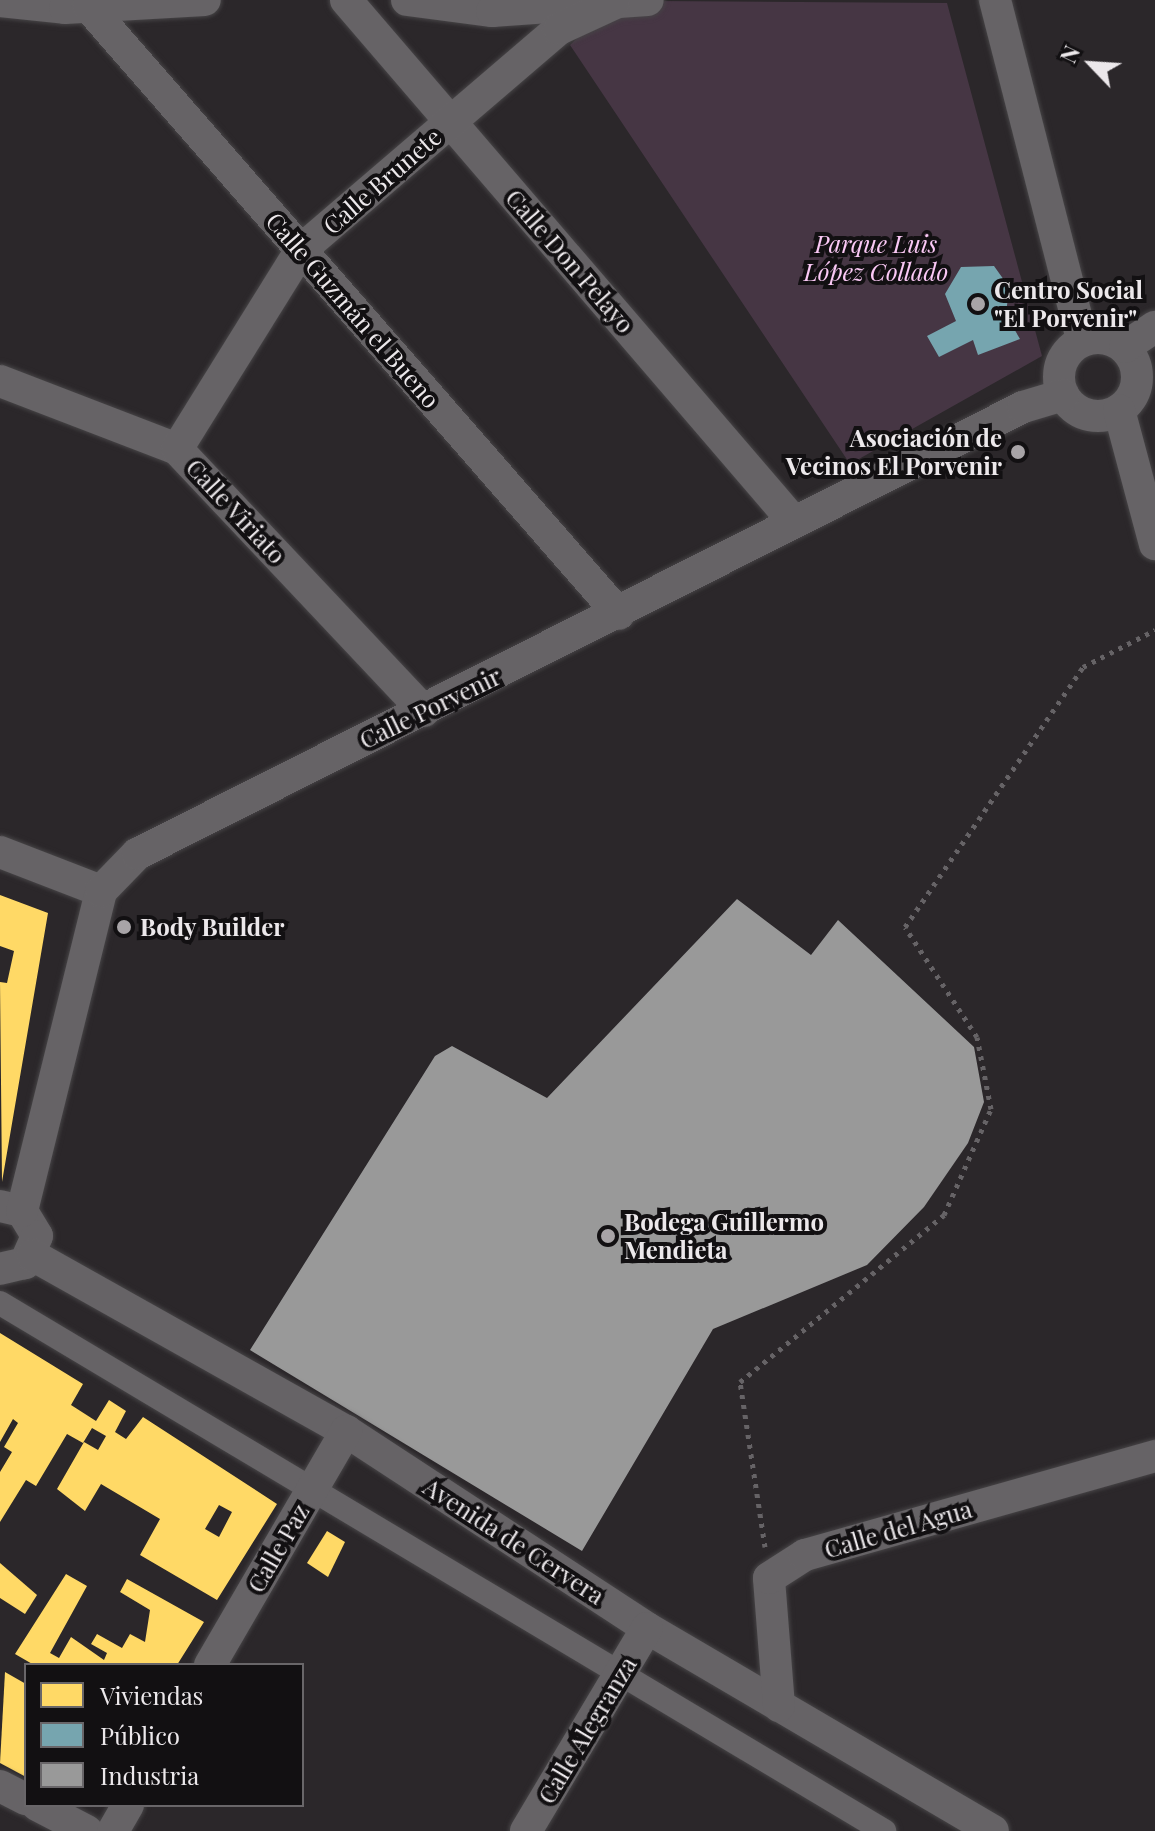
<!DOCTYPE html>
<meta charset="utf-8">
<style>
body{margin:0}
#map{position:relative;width:1155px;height:1831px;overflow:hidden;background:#2b272a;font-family:"Playfair Display",serif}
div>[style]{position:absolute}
.green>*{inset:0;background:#463644}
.homes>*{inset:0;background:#ffd966}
.public>*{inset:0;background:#76a5af}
.industry>*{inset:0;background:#999}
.path>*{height:5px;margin-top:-2.5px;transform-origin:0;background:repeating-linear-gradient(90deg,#666366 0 4px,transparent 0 10px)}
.roads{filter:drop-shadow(0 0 2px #464446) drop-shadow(0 0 2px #464446)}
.pedestrian>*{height:24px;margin:-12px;padding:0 12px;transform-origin:12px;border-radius:12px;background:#666366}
.minor>*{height:32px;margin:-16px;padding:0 16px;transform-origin:16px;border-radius:16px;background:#666366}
.minor>.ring{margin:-16px;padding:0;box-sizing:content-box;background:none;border:32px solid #666366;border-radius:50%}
.dots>*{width:22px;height:22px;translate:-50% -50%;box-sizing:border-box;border:4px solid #121012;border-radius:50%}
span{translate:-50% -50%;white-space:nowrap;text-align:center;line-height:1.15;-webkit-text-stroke:8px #121012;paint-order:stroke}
.street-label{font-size:24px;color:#ece8eb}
.park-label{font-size:24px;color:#fbc9f6;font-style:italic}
.poi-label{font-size:24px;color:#ece8eb;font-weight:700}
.left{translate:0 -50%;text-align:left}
.right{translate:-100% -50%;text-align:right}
.legend{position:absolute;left:24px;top:1663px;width:280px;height:144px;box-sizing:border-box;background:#121012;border:2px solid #696669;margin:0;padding:10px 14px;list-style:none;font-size:24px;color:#ece8eb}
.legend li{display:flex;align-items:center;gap:16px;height:40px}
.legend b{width:40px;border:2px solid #696669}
.north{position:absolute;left:1051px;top:24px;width:80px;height:80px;-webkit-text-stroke:6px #121012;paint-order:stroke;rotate:295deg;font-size:22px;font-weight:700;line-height:32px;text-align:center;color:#ece8eb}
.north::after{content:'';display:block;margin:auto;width:28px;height:36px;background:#ece8eb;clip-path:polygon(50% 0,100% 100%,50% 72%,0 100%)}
</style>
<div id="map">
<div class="green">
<div style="clip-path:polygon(494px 0,947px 3px,1042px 356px,850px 464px,570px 45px,612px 5px)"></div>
</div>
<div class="homes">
<div style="clip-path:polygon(0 895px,48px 913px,2px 1182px,0 982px,7px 983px,14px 951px,0 946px)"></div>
<div style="clip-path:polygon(evenodd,0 1333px,83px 1384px,71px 1405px,96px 1421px,109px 1400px,126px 1411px,115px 1432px,126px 1439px,143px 1417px,277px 1504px,217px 1600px,140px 1555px,160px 1519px,101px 1484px,85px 1511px,57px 1489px,84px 1442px,98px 1450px,106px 1436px,92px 1428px,83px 1443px,67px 1434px,36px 1486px,26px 1480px,0 1522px,0 1472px,12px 1452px,4px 1447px,18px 1423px,13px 1419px,0 1442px,0 1333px,219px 1505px,232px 1512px,219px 1537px,205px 1529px,219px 1505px)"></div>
<div style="clip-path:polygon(327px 1531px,345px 1542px,328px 1577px,307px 1563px)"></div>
<div style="clip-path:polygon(0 1563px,37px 1595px,25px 1614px,0 1598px)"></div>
<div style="clip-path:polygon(66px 1574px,87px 1586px,50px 1653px,59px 1658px,71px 1637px,104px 1660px,107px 1653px,91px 1644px,97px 1634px,122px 1648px,130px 1634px,145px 1642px,150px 1610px,120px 1592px,127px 1579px,204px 1622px,177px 1665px,34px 1665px,15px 1654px)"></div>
<div style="clip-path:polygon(5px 1672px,26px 1684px,26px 1777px,0 1763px)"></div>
</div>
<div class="public">
<div style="clip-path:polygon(994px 266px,1009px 287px,1006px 315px,1020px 339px,978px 355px,973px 340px,939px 357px,927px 336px,956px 321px,945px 294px,961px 267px)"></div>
</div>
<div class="industry">
<div style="clip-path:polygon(737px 899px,811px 955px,838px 920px,974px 1047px,984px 1102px,968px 1143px,924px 1207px,867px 1265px,713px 1329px,582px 1551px,250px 1350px,435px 1056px,452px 1046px,547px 1098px)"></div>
</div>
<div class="path">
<div style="left:765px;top:1547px;width:167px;rotate:-98.6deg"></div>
<div style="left:740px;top:1382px;width:264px;rotate:-39.3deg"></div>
<div style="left:944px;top:1215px;width:116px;rotate:-66.1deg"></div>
<div style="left:991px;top:1109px;width:73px;rotate:-101deg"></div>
<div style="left:977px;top:1037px;width:131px;rotate:-123.2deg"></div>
<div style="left:905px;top:927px;width:315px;rotate:-55.6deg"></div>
<div style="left:1083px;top:667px;width:81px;rotate:-27.2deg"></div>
</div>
<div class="roads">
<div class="pedestrian">
<div style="left:0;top:1303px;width:1030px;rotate:30.85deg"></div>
</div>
<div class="minor">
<div style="left:346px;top:0;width:688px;rotate:49.36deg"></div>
<div style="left:407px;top:0;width:86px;rotate:7.4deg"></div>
<div style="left:492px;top:11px;width:156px;rotate:-4deg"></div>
<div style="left:995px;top:0;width:351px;rotate:75.6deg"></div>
<div style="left:0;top:1px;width:65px;rotate:6.1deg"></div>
<div style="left:65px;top:8px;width:140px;rotate:-3.3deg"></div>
<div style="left:88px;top:6px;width:807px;rotate:48.87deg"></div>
<div class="ring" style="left:1059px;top:338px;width:46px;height:46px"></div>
<div style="left:1125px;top:347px;width:36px;rotate:-34deg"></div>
<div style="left:0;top:381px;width:190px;rotate:21deg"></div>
<div style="left:177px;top:449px;width:360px;rotate:46.7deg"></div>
<div style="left:1119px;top:410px;width:139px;rotate:75deg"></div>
<div style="left:177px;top:449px;width:234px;rotate:-58.1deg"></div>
<div style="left:301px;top:250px;width:340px;rotate:-40.6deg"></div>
<div style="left:559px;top:29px;width:60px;rotate:-24.8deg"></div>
<div style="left:0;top:852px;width:108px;rotate:21.1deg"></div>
<div style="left:0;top:1206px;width:23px;rotate:13deg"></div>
<div style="left:22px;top:1211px;width:29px;rotate:59deg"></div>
<div style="left:37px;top:1236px;width:30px;rotate:114deg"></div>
<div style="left:25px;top:1263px;width:26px;rotate:167deg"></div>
<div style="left:22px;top:1211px;width:330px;rotate:-76.1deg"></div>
<div style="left:101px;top:891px;width:52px;rotate:-45.8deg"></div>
<div style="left:137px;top:854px;width:992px;rotate:-26.77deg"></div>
<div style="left:1023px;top:407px;width:42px;rotate:-16.7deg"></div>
<div style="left:32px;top:1255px;width:360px;rotate:29.3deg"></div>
<div style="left:346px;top:1431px;width:360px;rotate:33.2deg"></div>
<div style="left:647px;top:1628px;width:401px;rotate:30.4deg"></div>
<div style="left:210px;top:1665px;width:271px;rotate:-59.8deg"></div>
<div style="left:779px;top:1706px;width:128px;rotate:-94.5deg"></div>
<div style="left:769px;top:1578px;width:43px;rotate:-32.6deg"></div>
<div style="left:805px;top:1555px;width:364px;rotate:-15.8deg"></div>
<div style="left:0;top:1786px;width:29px;rotate:27deg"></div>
<div style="left:37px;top:1805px;width:56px;rotate:27.5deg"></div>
<div style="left:113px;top:1831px;width:30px;rotate:-60deg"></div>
<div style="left:526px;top:1831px;width:236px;rotate:-59.2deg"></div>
</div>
</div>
<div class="dots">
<div style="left:978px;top:304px;background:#a8a4a7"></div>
<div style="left:1018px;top:452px;background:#a8a4a7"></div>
<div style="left:124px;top:927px;background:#a8a4a7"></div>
<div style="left:608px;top:1236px;background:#a8a4a7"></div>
</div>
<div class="street-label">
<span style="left:382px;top:181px;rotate:-41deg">Calle Brunete</span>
<span style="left:570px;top:261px;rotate:49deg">Calle Don Pelayo</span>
<span style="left:353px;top:310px;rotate:49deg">Calle Guzmán el Bueno</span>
<span style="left:236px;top:511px;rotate:47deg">Calle Viriato</span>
<span style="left:430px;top:708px;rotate:-26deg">Calle Porvenir</span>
<span style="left:898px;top:1529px;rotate:-16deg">Calle del Agua</span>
<span style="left:514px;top:1541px;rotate:33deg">Avenida de Cervera</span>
<span style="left:278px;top:1548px;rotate:-60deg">Calle Paz</span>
<span style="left:587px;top:1730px;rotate:-59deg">Calle Alegranza</span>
</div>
<div class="park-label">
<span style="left:876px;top:258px">Parque Luis<br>López Collado</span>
</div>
<div class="poi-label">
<span class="left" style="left:994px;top:304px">Centro Social<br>"El Porvenir"</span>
<span class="right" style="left:1002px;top:452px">Asociación de<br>Vecinos El Porvenir</span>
<span class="left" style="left:140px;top:927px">Body Builder</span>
<span class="left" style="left:624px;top:1236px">Bodega Guillermo<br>Mendieta</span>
</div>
<ul class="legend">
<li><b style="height:22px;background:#ffd966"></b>Viviendas</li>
<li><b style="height:22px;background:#76a5af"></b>Público</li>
<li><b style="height:22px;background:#999"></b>Industria</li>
</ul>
<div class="north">N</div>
</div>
